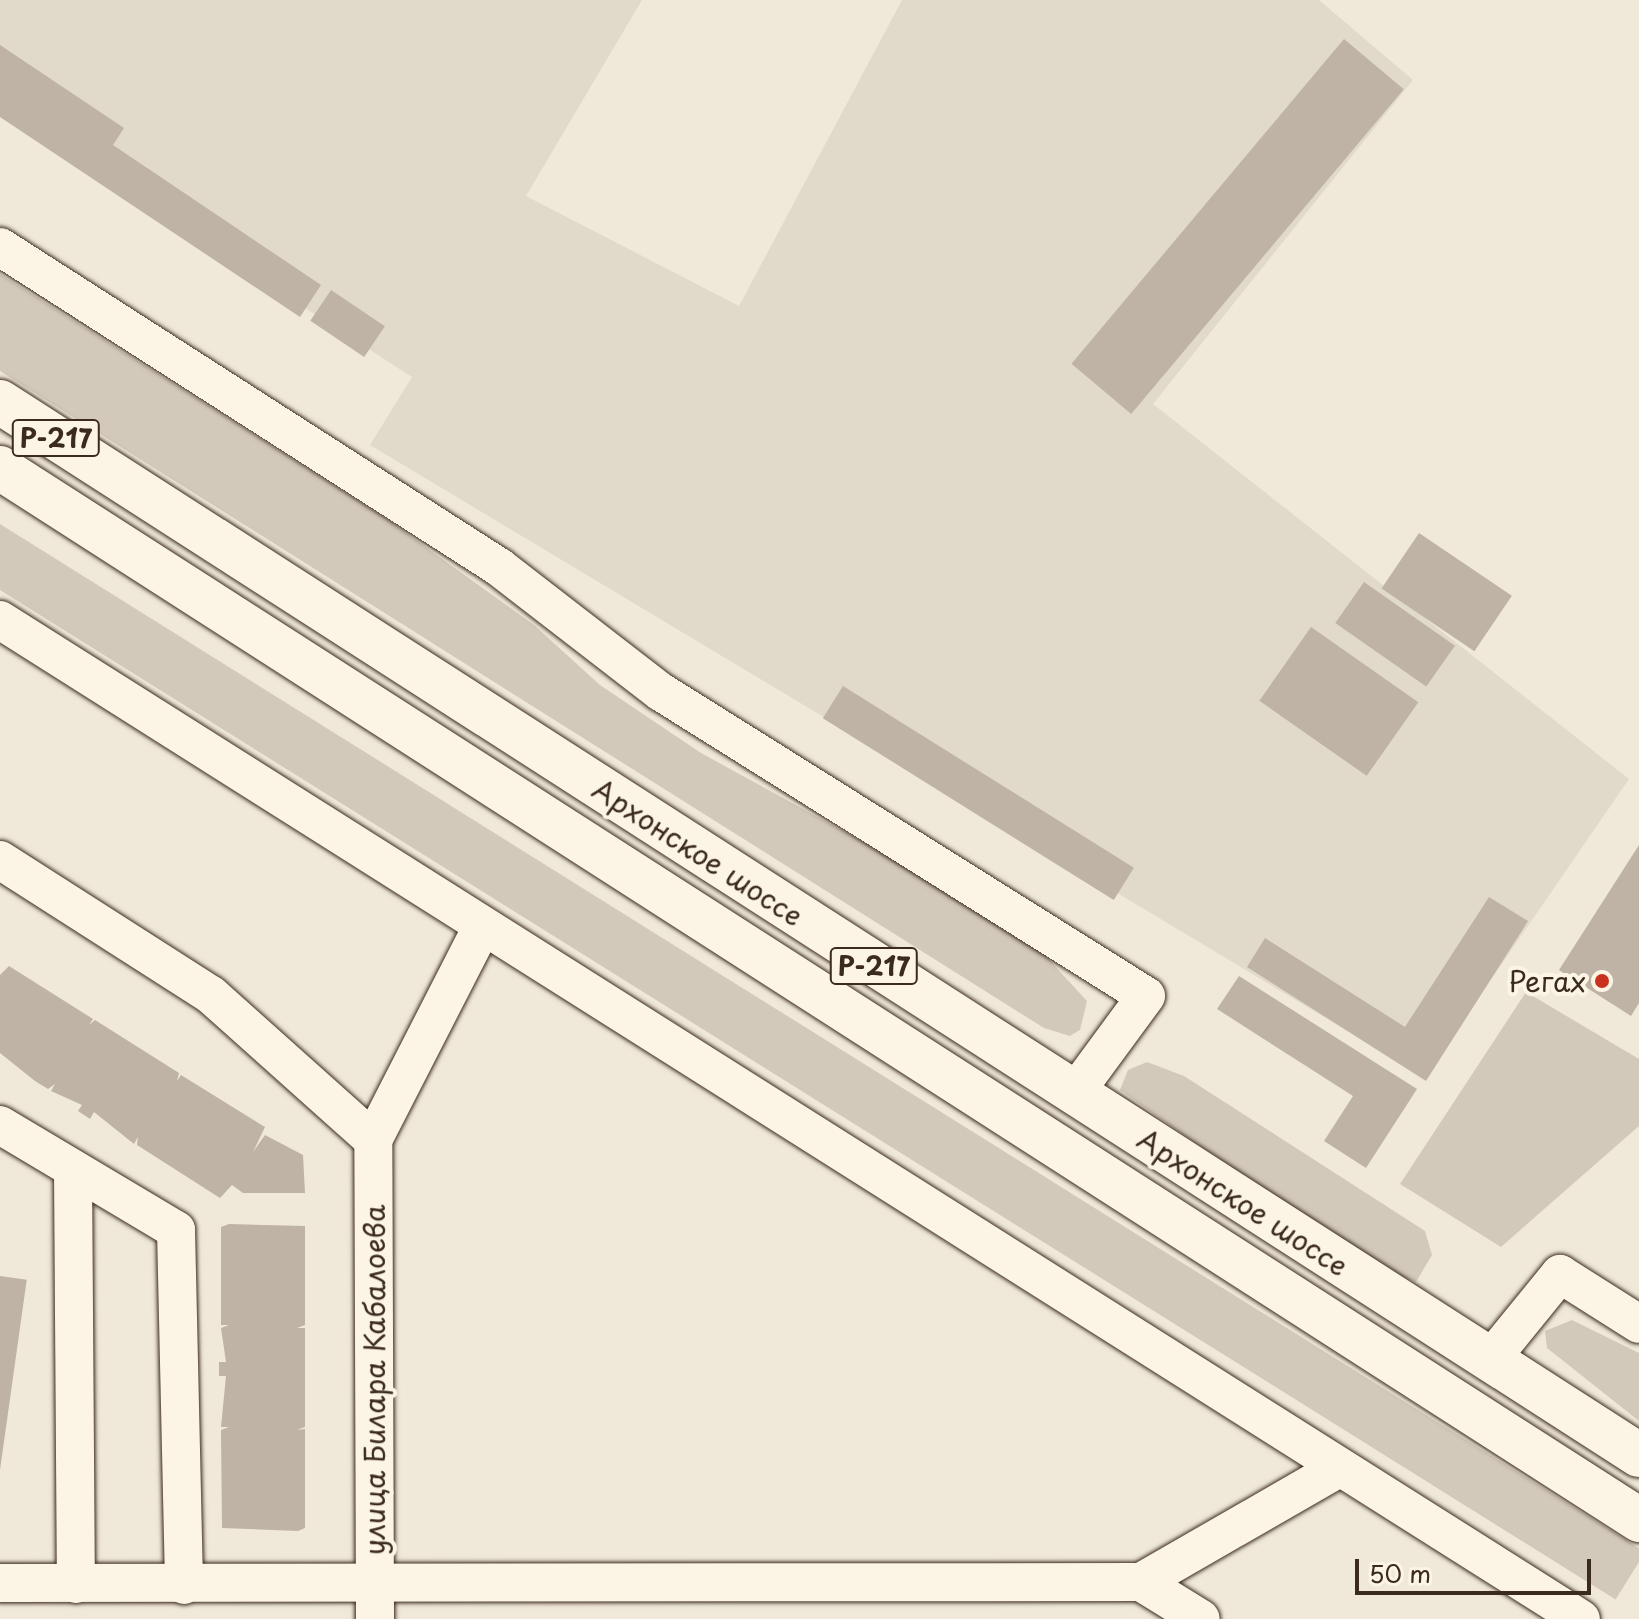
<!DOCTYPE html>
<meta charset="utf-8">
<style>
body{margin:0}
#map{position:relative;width:1639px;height:1619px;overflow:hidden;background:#f0e9d9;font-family:"Playpen Sans",sans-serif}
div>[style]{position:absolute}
.built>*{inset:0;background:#e1d9c9}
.green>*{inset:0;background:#d2c9ba;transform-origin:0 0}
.building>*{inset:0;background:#beb3a4;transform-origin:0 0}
.roads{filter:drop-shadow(0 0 2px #3b2a1e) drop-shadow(0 0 2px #3b2a1e)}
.minor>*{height:38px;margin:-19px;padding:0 19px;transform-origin:19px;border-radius:19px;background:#fcf5e5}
.highway>*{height:44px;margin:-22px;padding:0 22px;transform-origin:22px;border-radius:22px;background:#fcf5e5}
.dots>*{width:22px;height:22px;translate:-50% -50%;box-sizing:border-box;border:4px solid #fcf5e5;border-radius:50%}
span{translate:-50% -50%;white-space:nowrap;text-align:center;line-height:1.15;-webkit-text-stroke:8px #fcf5e5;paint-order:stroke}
.shield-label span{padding:2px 6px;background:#fcf5e5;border:2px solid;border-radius:6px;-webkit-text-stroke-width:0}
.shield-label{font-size:26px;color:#3b2a1e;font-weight:700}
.street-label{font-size:28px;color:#3b2a1e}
.poi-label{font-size:28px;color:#3b2a1e}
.right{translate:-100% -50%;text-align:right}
.scale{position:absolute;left:1355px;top:1559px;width:236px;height:36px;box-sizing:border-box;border:4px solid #3b2a1e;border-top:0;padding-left:10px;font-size:24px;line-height:28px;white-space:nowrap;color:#3b2a1e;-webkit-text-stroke:6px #fcf5e5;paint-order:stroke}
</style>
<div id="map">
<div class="built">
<div style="clip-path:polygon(0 0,642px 0,526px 196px,739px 306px,902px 0,1319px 0,1413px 80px,1153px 404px,1629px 779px,1424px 1077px,370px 445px,412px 377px,0 111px)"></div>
</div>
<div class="green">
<div style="clip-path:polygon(0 274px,388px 520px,534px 625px,600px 685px,701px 753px,945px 887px,1040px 950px,1087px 1001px,1080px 1030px,1070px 1036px,1044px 1028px,0 371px)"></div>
<div style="left:0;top:524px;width:1940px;height:56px;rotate:32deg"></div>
<div style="clip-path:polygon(1526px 992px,1639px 1059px,1639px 1126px,1501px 1247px,1400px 1184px)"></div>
<div style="clip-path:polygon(1147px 1062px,1184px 1076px,1425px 1231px,1432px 1255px,1416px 1282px,1366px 1262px,1120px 1090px,1128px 1070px)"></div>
<div style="clip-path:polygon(1572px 1320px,1639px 1353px,1639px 1421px,1547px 1348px,1545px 1331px)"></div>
</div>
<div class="building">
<div style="left:1344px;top:39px;width:78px;height:424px;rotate:40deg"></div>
<div style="clip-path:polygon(0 45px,124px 128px,113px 145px,321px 285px,300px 317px,0 117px)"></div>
<div style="left:331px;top:290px;width:65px;height:37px;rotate:34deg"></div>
<div style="left:1419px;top:533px;width:112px;height:67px;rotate:34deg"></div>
<div style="left:1364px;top:582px;width:111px;height:50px;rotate:35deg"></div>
<div style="left:1311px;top:627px;width:131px;height:90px;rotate:35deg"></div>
<div style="left:843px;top:686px;width:343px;height:38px;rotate:32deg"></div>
<div style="clip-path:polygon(1639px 845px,1639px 1003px,1631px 1016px,1559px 970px)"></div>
<div style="clip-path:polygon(1489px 897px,1528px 921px,1426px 1081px,1247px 967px,1265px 938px,1405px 1027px)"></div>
<div style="clip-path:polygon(9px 966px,93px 1019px,89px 1025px,95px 1020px,179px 1073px,177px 1081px,181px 1075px,265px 1127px,253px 1152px,265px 1135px,303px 1155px,305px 1193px,243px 1193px,232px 1185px,220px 1198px,137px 1145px,138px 1137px,134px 1144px,94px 1112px,90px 1119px,78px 1111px,82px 1105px,51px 1091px,55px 1084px,48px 1089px,35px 1081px,0 1053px,0 975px)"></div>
<div style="clip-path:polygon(1239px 976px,1417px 1089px,1366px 1168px,1324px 1141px,1353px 1096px,1217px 1009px)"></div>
<div style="clip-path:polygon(229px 1224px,305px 1226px,305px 1325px,297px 1328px,305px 1328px,305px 1427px,297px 1430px,305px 1429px,305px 1528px,298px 1531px,222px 1528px,221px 1430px,229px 1427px,221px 1427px,226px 1376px,219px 1376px,219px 1362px,226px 1362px,221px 1328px,229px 1325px,221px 1325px,221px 1227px)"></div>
<div style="left:0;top:1276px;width:27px;height:253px;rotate:8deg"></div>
</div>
<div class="roads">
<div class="minor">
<div style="left:0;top:247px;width:593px;rotate:32.67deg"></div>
<div style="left:499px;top:567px;width:205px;rotate:37.7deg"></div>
<div style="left:661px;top:692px;width:572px;rotate:32.08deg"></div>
<div style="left:1146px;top:996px;width:122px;rotate:126.3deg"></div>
<div style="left:0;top:620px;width:1870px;rotate:32.29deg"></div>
<div style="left:0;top:860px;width:250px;rotate:32.6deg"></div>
<div style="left:211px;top:995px;width:217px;rotate:41.8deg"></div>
<div style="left:0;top:1125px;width:205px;rotate:30.8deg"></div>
<div style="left:176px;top:1230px;width:355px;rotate:88.7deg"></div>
<div style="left:73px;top:1169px;width:415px;rotate:89.6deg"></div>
<div style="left:1490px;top:1360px;width:111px;rotate:-50.9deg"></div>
<div style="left:1560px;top:1274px;width:93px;rotate:32.3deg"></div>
<div style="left:1141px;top:1582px;width:228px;rotate:-29.9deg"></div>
<div style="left:0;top:1583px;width:1141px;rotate:-0.05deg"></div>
<div style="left:1141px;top:1582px;width:70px;rotate:31.7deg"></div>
<div style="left:375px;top:1619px;width:479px;rotate:-90.2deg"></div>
<div style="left:373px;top:1140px;width:237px;rotate:-62.9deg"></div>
</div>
<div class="highway">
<div style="left:0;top:402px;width:1948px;rotate:32.72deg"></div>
<div style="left:0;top:468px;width:1948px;rotate:32.69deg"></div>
</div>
</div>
<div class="dots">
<div style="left:1602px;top:981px;background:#c8321e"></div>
</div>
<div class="shield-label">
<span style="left:56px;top:438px">Р-217</span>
<span style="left:874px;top:966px">Р-217</span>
</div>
<div class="street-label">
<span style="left:698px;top:852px;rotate:33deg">Архонское шоссе</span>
<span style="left:1243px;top:1202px;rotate:33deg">Архонское шоссе</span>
<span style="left:374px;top:1380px;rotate:-90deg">улица Билара Кабалоева</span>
</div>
<div class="poi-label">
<span class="right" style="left:1586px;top:981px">Регах</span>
</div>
<div class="scale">50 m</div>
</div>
